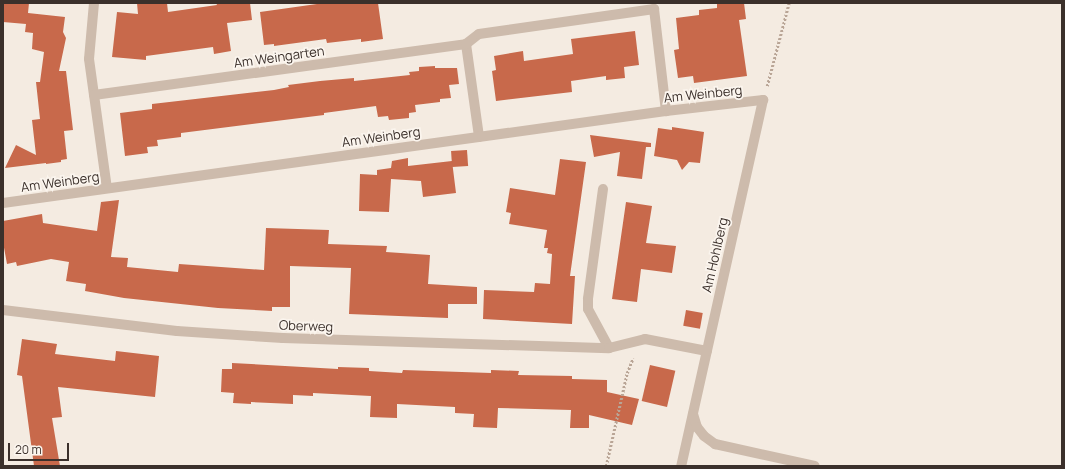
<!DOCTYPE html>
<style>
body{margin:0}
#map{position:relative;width:1065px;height:469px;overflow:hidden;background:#f4ebe1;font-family:Manrope,sans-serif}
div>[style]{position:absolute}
.building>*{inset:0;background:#c8694b;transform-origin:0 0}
.path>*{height:2.5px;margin-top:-1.25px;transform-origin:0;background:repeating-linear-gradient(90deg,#b9a596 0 2px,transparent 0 4px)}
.minor>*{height:10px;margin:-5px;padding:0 5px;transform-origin:5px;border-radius:5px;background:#cdbbac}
span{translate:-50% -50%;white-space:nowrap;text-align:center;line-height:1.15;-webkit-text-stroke:3.5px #fbf5ee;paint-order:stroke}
.street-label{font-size:13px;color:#3b302b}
.frame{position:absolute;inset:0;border:4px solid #3b302b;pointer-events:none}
.scale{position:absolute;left:8px;top:443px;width:61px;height:18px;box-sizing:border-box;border:2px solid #3b302b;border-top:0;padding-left:5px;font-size:12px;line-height:14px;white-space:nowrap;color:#3b302b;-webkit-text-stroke:3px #fbf5ee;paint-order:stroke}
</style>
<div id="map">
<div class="building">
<div style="clip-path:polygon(3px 3px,29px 3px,28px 13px,65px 17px,63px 32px,66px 38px,59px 71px,66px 71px,73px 130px,64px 131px,67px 159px,61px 160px,61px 162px,46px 164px,46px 163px,5px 168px,16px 145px,36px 155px,32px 120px,40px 119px,36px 82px,40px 82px,44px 52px,32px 49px,33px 33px,25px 32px,26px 24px,3px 22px)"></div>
<div style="clip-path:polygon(137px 3px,167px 3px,168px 12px,217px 5px,216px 3px,250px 3px,252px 20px,227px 23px,231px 51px,214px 54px,213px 47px,146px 56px,146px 60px,112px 57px,117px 12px,138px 14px)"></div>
<div style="clip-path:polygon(324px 3px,378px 3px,383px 39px,361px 42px,361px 39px,327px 43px,326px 39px,274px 46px,274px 44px,264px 45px,260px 12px)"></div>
<div style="clip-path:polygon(717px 3px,744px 3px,746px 19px,739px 20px,747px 76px,694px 83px,693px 76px,678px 78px,674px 50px,679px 49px,676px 18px,699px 15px,699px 10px,717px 8px)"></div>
<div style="clip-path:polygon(635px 31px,639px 65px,624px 67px,625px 78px,606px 80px,606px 76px,571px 81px,572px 92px,496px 101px,492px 71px,496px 70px,494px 56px,523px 51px,524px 61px,573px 54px,571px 39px)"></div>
<div style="clip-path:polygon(435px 66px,435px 68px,457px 68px,459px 84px,449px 85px,451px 98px,440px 99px,440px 102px,415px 105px,416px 112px,409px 113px,409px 118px,389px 120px,388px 116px,378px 117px,376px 106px,324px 113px,324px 115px,181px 133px,181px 137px,157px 140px,158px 146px,147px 147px,148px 153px,125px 156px,120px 113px,152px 109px,152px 104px,274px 90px,289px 87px,288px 85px,320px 81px,354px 78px,354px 81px,410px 75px,409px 72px,419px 71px,419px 67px)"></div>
<div style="clip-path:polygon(672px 127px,704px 132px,700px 163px,689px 162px,682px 170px,677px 160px,654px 156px,658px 128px,672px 130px)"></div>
<div style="clip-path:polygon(590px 135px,651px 143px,651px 147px,646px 147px,642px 179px,617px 176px,620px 152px,594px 157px)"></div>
<div style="left:467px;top:150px;width:16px;height:16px;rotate:86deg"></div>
<div style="clip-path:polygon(408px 158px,408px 166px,452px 161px,456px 193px,423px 197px,421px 181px,391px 179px,389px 212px,359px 211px,360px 174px,377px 175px,377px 170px,391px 168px,392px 161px)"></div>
<div style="clip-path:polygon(560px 159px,586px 162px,570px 276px,575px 276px,572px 324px,483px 319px,484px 290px,534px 292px,535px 283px,550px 284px,552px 254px,547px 253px,548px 248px,544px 248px,547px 230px,509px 224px,511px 213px,506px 212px,510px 188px,555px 195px)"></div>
<div style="clip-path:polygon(119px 200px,111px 257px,128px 258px,127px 267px,178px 272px,179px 264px,264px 270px,266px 228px,329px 230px,328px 244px,387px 246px,386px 252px,430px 255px,428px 284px,477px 287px,477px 304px,448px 304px,448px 318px,349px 314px,351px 268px,290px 266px,290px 307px,272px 307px,272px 311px,218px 308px,124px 298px,85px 291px,86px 284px,66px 281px,69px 262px,51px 259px,17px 266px,16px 262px,7px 264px,3px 242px,3px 221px,42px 214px,43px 223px,97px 231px,101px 202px)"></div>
<div style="clip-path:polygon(626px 202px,652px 206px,646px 243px,676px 246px,672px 273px,641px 269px,637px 302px,612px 299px)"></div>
<div style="left:686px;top:310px;width:17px;height:16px;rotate:10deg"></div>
<div style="clip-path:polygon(22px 339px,57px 344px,55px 354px,115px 361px,116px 351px,159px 356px,155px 397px,58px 387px,62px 417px,52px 418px,60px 466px,34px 466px,22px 376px,17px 375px)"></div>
<div style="clip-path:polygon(232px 363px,338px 369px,338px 367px,369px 368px,369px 371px,402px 373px,403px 370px,491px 373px,491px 370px,519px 371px,518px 375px,572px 376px,572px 379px,607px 380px,607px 392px,639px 399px,632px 425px,589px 415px,589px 428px,570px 428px,571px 410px,498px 408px,497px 428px,473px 427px,474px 414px,455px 413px,455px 407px,397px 404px,397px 418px,370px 417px,371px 396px,313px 393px,313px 396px,293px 395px,293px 404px,251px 402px,251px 404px,233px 403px,234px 393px,221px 392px,222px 369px,232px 369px)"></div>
<div style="left:650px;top:365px;width:26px;height:37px;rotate:13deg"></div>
</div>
<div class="path">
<div style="left:767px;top:86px;width:86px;rotate:-75.2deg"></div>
<div style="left:606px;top:466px;width:95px;rotate:-77.3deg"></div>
<div style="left:627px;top:373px;width:16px;rotate:-68deg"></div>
</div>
<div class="minor">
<div style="left:94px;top:3px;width:56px;rotate:95.1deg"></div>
<div style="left:89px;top:59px;width:130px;rotate:82.1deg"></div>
<div style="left:466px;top:44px;width:94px;rotate:82deg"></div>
<div style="left:94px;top:95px;width:375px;rotate:-7.8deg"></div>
<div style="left:466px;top:44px;width:16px;rotate:-38deg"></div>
<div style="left:479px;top:34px;width:177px;rotate:-8.1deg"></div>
<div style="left:654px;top:9px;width:103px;rotate:83.3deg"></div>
<div style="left:603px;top:189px;width:111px;rotate:97.8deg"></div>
<div style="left:588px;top:299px;width:10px;rotate:90deg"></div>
<div style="left:588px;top:309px;width:44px;rotate:61.7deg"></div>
<div style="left:3px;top:203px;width:669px;rotate:-7.9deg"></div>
<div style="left:666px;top:111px;width:98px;rotate:-6.5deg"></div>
<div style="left:763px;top:100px;width:375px;rotate:102.6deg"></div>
<div style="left:3px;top:310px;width:175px;rotate:6.9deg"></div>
<div style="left:177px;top:331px;width:106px;rotate:3.8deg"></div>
<div style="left:283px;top:338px;width:326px;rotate:1.8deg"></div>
<div style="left:609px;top:348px;width:37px;rotate:-14deg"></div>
<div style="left:645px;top:339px;width:63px;rotate:11deg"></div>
<div style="left:693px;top:414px;width:14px;rotate:73deg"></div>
<div style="left:697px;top:427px;width:11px;rotate:52deg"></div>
<div style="left:704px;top:436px;width:14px;rotate:36deg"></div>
<div style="left:715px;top:444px;width:102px;rotate:12.4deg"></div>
</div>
<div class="street-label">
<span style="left:279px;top:57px;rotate:-8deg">Am Weingarten</span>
<span style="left:703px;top:94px;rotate:-6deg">Am Weinberg</span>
<span style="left:381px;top:137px;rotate:-8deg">Am Weinberg</span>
<span style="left:60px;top:182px;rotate:-8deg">Am Weinberg</span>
<span style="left:715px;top:255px;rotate:-77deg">Am Hohlberg</span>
<span style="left:306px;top:326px;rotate:2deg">Oberweg</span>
</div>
<div class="frame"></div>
<div class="scale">20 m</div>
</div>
